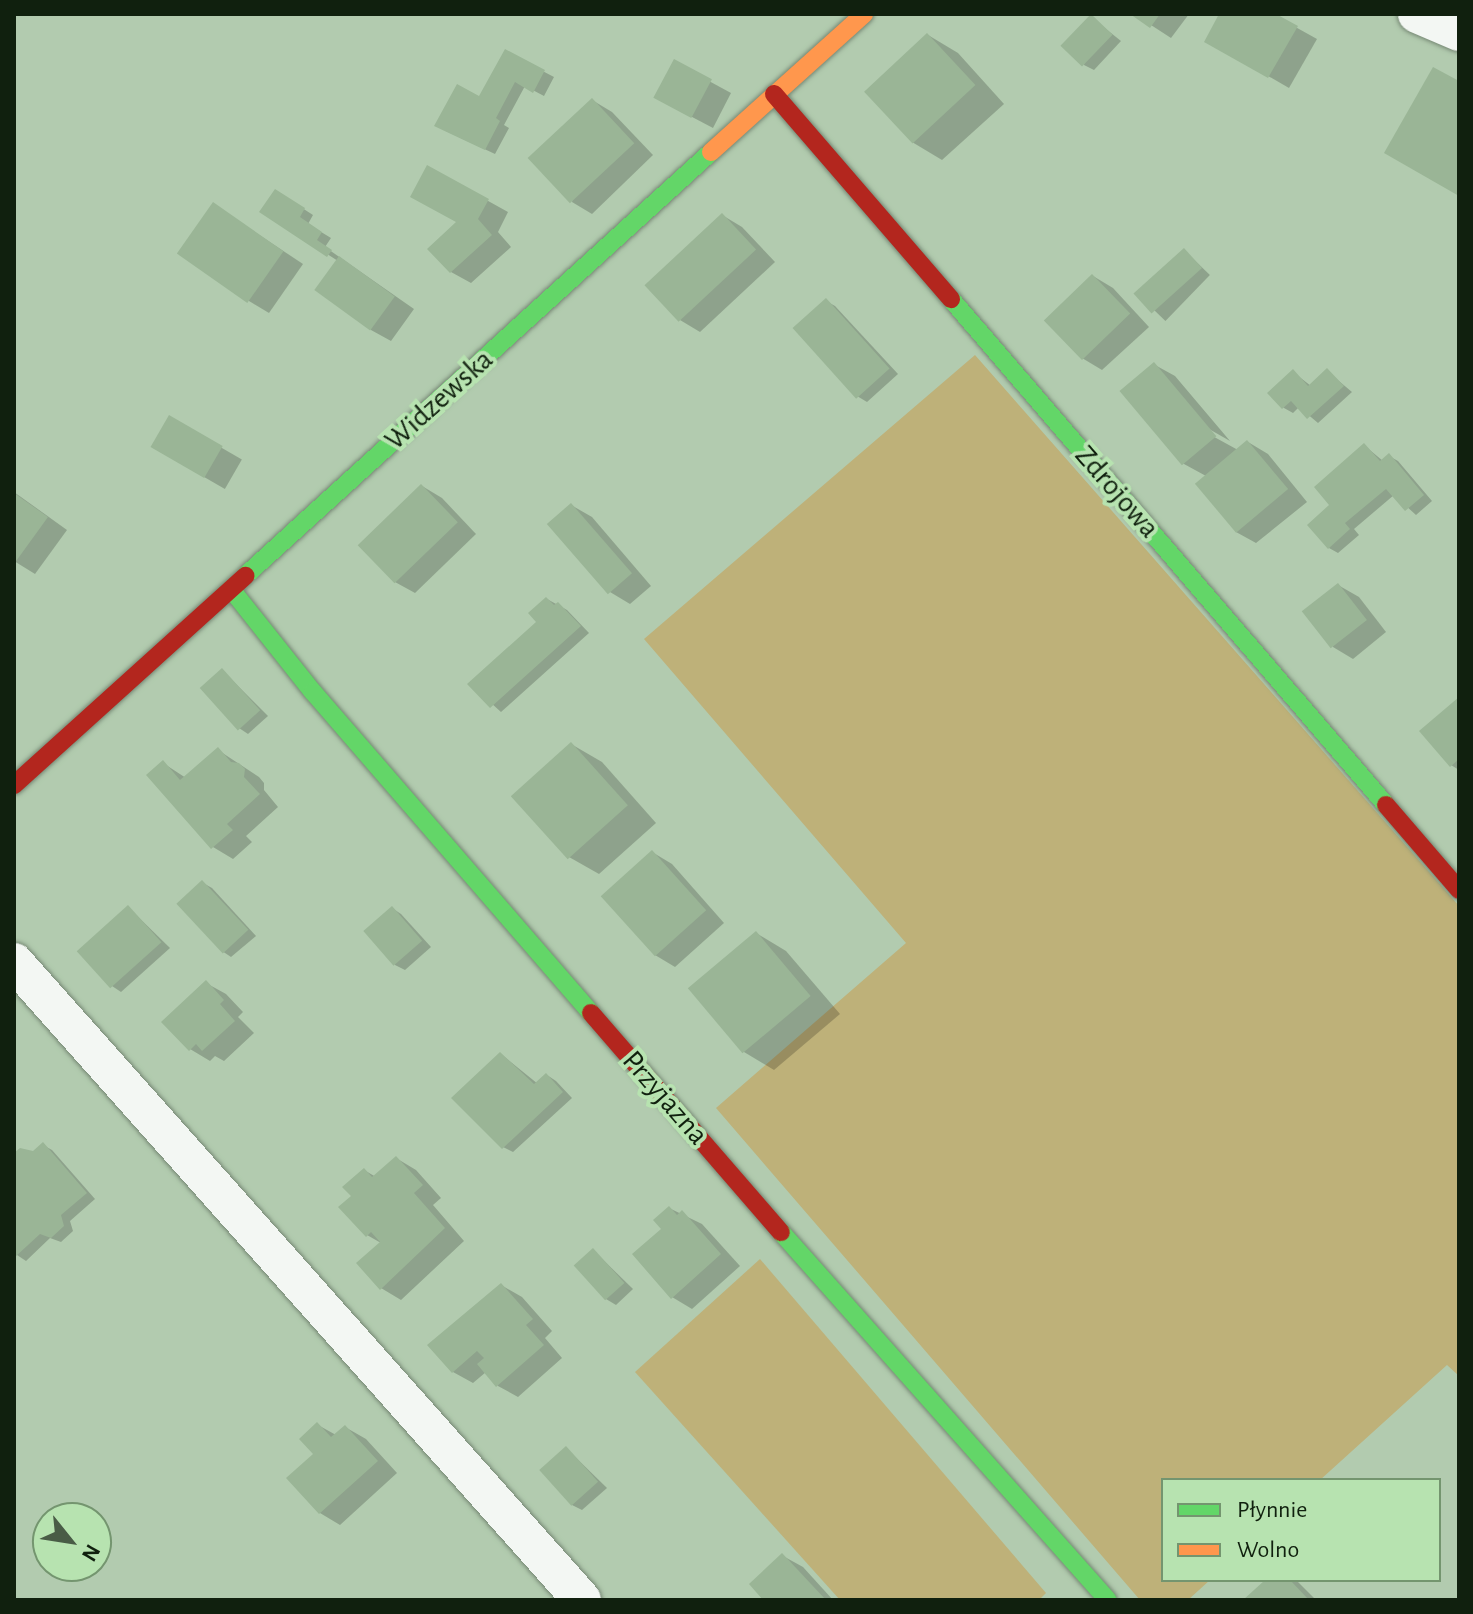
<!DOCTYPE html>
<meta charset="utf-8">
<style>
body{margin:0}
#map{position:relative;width:1473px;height:1614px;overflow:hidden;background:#b2cbaf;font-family:"Alegreya Sans",sans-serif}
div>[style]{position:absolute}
.green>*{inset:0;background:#beb179}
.shadow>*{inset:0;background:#0003;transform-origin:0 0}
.building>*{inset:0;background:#9ab596;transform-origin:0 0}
.roads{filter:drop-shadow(0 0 2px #768874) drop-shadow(0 0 2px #768874)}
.street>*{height:38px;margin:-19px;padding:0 19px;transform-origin:19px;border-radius:19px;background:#f3f7f3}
.fast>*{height:18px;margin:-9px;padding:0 9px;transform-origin:9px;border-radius:9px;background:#63d668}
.slow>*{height:18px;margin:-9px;padding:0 9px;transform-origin:9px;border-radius:9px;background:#ff974d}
.jam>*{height:18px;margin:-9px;padding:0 9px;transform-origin:9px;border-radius:9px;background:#b3261e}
span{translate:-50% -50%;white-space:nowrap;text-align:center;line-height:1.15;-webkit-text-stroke:8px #b7e3b0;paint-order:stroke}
.street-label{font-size:30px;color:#10200e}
.frame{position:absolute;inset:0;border:16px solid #10200e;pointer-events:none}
.legend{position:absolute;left:1161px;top:1478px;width:280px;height:104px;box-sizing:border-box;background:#b7e3b0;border:2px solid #74956f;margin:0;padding:10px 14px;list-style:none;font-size:24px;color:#10200e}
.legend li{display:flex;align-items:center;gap:16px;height:40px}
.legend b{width:40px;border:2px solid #74956f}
.north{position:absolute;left:32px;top:1502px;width:80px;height:80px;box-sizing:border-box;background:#b7e3b0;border:2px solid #74956f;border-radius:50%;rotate:120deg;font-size:22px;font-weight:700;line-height:32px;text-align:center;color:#10200e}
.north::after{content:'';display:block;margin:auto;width:28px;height:36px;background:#495c46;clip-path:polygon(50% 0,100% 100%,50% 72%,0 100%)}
</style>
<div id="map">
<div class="green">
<div style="clip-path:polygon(975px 355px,1459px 906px,1459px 1376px,1447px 1365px,1320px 1480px,1163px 1480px,1163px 1580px,1210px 1580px,1188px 1600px,1140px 1600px,716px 1108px,906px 943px,644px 639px)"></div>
<div style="clip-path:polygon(760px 1259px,1046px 1593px,1039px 1600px,840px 1600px,635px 1372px)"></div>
</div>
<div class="shadow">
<div style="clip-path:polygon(1134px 14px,1189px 14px,1171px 38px)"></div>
<div style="clip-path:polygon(1221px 14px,1272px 14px,1317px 39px,1289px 88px,1207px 41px)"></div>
<div style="clip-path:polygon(1091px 17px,1121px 41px,1094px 70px,1084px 65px)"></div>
<div style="clip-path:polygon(928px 35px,958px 53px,1004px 104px,942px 160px,912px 142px)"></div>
<div style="clip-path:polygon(506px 52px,554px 77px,544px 96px,525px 86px,504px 125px,509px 128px,495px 154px,446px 131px,480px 99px)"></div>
<div style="clip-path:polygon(674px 62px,731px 93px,713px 128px,675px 108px)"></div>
<div style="clip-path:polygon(592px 100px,612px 112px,653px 155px,592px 214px,572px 202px)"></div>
<div style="clip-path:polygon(427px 167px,508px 212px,498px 232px,511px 247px,471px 283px,451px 272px,459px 222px)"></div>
<div style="clip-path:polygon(285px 197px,313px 215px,308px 224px,331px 238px,325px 247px,414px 309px,391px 341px,371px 330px,338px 261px,262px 212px)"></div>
<div style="clip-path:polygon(214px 205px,303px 264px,269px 313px,249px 301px)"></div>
<div style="clip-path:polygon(722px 215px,742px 227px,775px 262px,700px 332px,680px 320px)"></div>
<div style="left:1184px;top:250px;width:36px;height:64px;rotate:44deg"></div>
<div style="clip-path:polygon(1093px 276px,1113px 288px,1149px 327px,1102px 370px,1082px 358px)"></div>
<div style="clip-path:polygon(826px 301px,835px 306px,898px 374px,867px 402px,857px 396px)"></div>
<div style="clip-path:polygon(1155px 365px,1175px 376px,1230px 441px,1209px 429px,1207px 433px,1238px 450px,1248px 442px,1268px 454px,1307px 502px,1256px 543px,1236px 532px,1206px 476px,1184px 464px,1122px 392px)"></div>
<div style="clip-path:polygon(1327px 371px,1352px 392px,1318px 423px,1299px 407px,1293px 413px,1284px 408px,1270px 393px,1293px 372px,1311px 386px)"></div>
<div style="left:170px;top:418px;width:83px;height:34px;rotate:30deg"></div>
<div style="clip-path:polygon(1365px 446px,1383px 461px,1389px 456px,1398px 461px,1432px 501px,1416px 515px,1394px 495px,1354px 529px,1359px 535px,1338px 553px,1329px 548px,1332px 505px)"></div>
<div style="clip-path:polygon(422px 486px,442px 498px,476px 534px,415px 593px,395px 582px,360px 546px)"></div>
<div style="clip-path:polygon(14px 492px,67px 530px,35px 574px,14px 561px)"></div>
<div style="clip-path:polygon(571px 505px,592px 517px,651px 586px,630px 604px,610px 592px)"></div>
<div style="clip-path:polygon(1338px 585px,1359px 597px,1386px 632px,1353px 659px,1333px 647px)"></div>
<div style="clip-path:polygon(547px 599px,567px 610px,589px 633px,501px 712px,470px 684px,539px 622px)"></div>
<div style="clip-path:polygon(222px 670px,268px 716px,248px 734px,239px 728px)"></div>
<div style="clip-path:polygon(1459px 700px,1459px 770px,1451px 765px)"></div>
<div style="clip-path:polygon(571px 744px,602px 762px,656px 823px,599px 874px,569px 857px)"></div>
<div style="clip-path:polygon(218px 750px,259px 777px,264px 783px,264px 790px,278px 807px,246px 836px,252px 842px,233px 859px,213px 847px,163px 763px,186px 778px)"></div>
<div style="clip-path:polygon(652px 852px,672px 864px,724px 923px,675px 967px,655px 955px,603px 896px)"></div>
<div style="clip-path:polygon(203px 883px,212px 888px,256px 936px,231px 957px,222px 951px)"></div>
<div style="clip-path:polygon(128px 907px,170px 948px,121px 992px,112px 986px)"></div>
<div style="clip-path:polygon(392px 908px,401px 914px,431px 947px,405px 970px,395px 965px)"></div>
<div style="clip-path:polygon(756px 933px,786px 951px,840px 1014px,774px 1070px,744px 1052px)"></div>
<div style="clip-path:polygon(206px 983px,226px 994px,243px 1012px,238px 1017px,254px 1033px,224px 1061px,215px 1056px,210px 1061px,190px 1049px)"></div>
<div style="clip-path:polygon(501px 1054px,538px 1084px,547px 1075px,556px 1081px,572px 1098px,513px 1152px,503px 1147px)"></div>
<div style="clip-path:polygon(43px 1145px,52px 1150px,95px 1199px,70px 1221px,73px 1231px,61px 1242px,50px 1238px,26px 1261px,14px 1253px,14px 1156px,20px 1150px,33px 1153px)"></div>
<div style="clip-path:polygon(396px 1158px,416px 1170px,441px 1198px,433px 1205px,464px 1241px,401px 1300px,381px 1288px,381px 1243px,367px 1235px,364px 1170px,376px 1177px)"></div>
<div style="clip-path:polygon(669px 1208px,702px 1224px,740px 1266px,692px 1309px,672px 1297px,664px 1229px)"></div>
<div style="clip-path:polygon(593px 1250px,633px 1289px,616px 1305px,606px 1299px)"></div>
<div style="clip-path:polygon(501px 1285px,522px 1297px,552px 1331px,545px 1338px,562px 1358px,518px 1397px,498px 1386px,486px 1372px,473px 1383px,453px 1372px,430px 1345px)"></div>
<div style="clip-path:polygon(318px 1425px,336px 1435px,345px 1427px,366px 1439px,397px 1473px,340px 1525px,320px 1513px)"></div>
<div style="clip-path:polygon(567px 1449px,607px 1488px,582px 1510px,572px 1505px)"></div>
<div style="clip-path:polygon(783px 1556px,803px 1567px,833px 1600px,766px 1600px)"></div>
<div style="clip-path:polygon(1268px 1580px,1296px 1580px,1316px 1600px,1246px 1600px)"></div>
</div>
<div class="building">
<div style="left:1091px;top:14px;width:30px;height:44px;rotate:44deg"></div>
<div style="clip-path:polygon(1130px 14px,1160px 14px,1150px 28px)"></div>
<div style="clip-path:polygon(1219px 14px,1276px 14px,1298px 26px,1268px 78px,1204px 42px)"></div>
<div style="left:927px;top:33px;width:71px;height:86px;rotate:47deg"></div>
<div style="clip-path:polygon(505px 49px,545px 70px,533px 93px,515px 82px,496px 118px,500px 121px,485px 150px,434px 126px,457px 84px,479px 96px)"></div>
<div style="left:674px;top:59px;width:43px;height:44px;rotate:28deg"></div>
<div style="clip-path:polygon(1433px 67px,1459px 81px,1459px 196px,1384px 153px)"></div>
<div style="left:592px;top:98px;width:62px;height:88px;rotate:47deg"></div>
<div style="clip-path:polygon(427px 165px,489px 199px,478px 219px,492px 235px,450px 273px,427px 249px,456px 222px,410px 197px)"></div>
<div style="clip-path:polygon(275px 189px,305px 208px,300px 217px,322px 232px,317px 240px,332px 250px,327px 257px,259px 212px)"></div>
<div style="left:213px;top:202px;width:86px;height:63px;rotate:35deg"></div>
<div style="left:722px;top:213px;width:50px;height:106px;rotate:47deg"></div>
<div style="left:1184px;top:248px;width:27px;height:68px;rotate:48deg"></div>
<div style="left:339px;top:256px;width:69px;height:42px;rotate:36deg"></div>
<div style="left:1092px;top:274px;width:55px;height:67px;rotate:46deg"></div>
<div style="left:826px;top:298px;width:95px;height:45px;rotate:48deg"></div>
<div style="left:1154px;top:362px;width:97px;height:45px;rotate:50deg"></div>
<div style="clip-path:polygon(1327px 368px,1344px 386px,1307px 419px,1291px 401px,1282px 409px,1267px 393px,1293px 369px,1308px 386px)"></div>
<div style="left:169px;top:415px;width:62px;height:37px;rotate:30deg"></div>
<div style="left:1247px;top:440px;width:64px;height:68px;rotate:50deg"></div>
<div style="clip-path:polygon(1364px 443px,1380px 461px,1389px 453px,1424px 495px,1405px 511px,1386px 489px,1345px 523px,1350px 529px,1328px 549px,1307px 525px,1329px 505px,1314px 487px)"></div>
<div style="left:421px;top:484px;width:53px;height:88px;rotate:46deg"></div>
<div style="clip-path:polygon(14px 493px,48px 517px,14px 564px)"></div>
<div style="left:571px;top:503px;width:93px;height:32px;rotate:49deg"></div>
<div style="left:1338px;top:583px;width:47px;height:46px;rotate:52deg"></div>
<div style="clip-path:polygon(546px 597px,554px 605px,558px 602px,581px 626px,490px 708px,467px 684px,536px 622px,528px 613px)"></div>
<div style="left:222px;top:668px;width:57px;height:30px;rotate:48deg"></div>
<div style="clip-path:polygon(1459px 697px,1459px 759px,1450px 767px,1419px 731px)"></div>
<div style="left:571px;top:742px;width:85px;height:81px;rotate:48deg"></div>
<div style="clip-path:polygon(218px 747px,231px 762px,239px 763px,245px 769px,244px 777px,260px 794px,227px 824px,233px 830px,211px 849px,146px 775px,163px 760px,180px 780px)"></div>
<div style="left:652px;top:850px;width:81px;height:69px;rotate:48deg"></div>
<div style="left:202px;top:880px;width:68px;height:35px;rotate:47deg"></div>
<div style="left:128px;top:905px;width:50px;height:69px;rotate:48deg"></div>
<div style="left:392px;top:906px;width:46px;height:38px;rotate:49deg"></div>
<div style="left:756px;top:931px;width:85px;height:89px;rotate:50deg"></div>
<div style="clip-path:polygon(206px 980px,224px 1000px,220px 1004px,235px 1021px,202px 1051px,196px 1044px,189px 1051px,161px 1022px)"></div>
<div style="clip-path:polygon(500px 1052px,534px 1084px,546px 1073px,563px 1092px,502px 1149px,451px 1098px)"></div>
<div style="clip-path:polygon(43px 1142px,87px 1193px,61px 1215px,64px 1226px,51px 1238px,40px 1234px,15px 1257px,14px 1153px,20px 1148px,33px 1151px)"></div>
<div style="clip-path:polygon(396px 1156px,423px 1185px,414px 1193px,445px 1228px,380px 1290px,356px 1263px,380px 1242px,371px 1232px,366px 1237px,338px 1207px,351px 1196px,342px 1187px,364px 1168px,372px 1177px)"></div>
<div style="clip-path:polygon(669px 1206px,677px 1215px,682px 1210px,721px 1254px,671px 1299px,632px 1254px,661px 1229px,653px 1220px)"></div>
<div style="left:593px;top:1248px;width:47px;height:26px;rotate:48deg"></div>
<div style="clip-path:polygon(501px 1283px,533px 1319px,526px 1325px,544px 1345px,496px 1387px,477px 1364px,484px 1358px,477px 1351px,452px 1373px,427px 1345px)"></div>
<div style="clip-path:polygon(317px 1422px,331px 1437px,345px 1425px,378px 1461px,319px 1514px,286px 1478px,313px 1454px,299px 1439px)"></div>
<div style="left:566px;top:1446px;width:48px;height:36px;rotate:48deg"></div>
<div style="clip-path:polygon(782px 1553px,826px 1600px,763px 1600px,749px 1584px)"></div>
<div style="clip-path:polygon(1265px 1580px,1290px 1580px,1309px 1600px,1243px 1600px)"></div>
</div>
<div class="roads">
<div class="street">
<div style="left:1417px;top:14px;width:46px;rotate:23.2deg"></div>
<div style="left:14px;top:962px;width:854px;rotate:48.32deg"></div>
</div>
<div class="fast">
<div style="left:951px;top:299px;width:667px;rotate:49.31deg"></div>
<div style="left:245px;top:576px;width:630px;rotate:-42.3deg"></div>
<div style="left:231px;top:589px;width:132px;rotate:51.5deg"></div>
<div style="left:313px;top:692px;width:425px;rotate:49.1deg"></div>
<div style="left:781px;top:1232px;width:492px;rotate:48.4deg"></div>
</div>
<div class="slow">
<div style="left:711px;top:152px;width:206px;rotate:-42deg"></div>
</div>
<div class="jam">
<div style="left:774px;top:94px;width:271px;rotate:49.2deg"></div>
<div style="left:14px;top:785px;width:312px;rotate:-42.1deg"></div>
<div style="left:1386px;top:805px;width:112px;rotate:49.3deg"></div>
<div style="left:591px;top:1013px;width:290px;rotate:49.1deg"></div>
</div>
</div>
<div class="street-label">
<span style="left:439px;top:400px;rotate:-42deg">Widzewska</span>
<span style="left:1117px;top:492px;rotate:49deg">Zdrojowa</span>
<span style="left:665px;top:1098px;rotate:49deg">Przyjazna</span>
</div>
<div class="frame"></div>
<ul class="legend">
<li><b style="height:10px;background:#63d668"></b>Płynnie</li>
<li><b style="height:10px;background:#ff974d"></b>Wolno</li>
</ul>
<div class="north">N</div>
</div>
